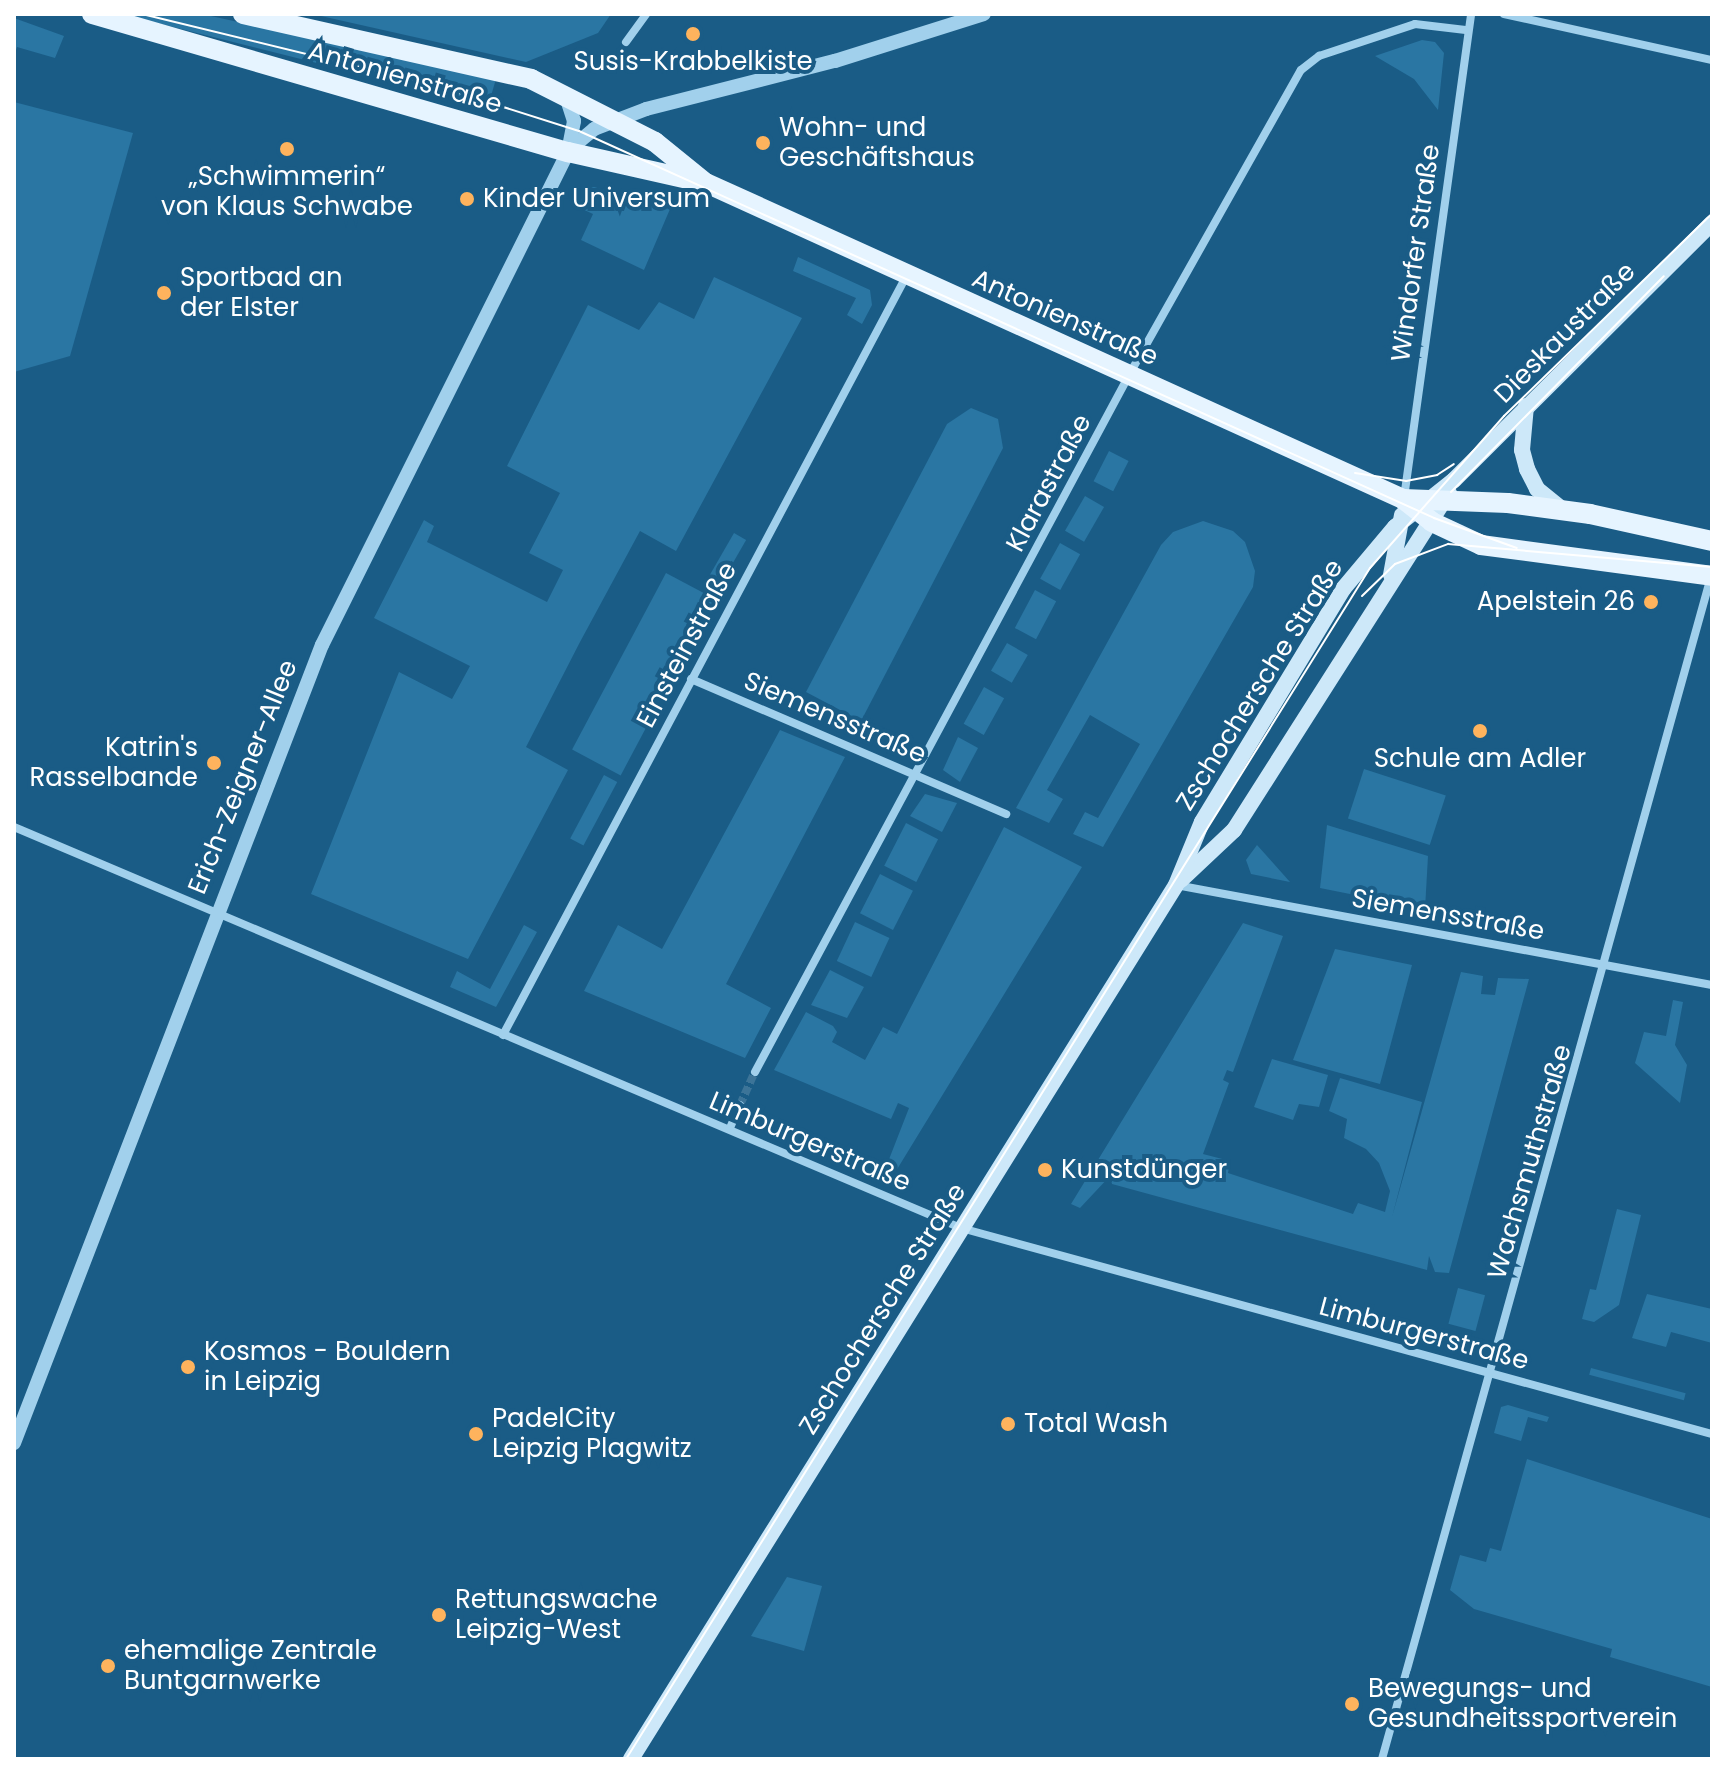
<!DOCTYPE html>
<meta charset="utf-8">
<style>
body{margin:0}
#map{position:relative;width:1726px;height:1773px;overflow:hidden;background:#1a5c86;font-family:Poppins,sans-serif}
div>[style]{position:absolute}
.green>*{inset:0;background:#2a76a3;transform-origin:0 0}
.minor-tunnel>*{height:8px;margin-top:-4px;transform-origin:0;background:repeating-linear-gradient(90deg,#3c7498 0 8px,transparent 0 12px)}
.minor>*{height:8px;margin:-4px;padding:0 4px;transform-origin:4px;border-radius:4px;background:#a1d0ec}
.tertiary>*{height:14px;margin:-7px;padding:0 7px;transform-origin:7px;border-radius:7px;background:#a1d0ec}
.secondary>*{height:16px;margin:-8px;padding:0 8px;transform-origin:8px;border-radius:8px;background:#cde8f9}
.primary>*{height:20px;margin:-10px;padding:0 10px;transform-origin:10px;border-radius:10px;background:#e6f4ff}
.tram>*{height:2px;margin:-1px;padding:0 1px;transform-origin:1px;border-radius:1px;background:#fff}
.dots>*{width:22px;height:22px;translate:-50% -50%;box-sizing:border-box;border:4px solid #1a5c86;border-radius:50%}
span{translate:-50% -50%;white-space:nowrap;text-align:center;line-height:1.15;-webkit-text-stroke:8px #1a5c86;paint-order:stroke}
.poi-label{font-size:26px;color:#fff}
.left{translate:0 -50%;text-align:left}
.right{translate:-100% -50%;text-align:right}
.street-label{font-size:26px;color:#fff}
.frame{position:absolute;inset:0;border:16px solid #fff;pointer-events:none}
</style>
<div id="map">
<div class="green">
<div style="clip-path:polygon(121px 14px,202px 14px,496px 79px,488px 106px)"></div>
<div style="clip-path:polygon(312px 14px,611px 14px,598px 33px,526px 62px)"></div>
<div style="clip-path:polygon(14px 18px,64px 36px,55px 58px,17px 47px,14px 57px)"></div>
<div style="clip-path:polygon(1422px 40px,1435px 42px,1444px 53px,1438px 110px,1414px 79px,1375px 56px)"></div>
<div style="clip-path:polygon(14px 102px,133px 133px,70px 356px,14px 372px)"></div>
<div style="clip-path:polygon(594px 187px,670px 209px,644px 270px,581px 240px,593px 214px,578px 207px,586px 189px)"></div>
<div style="clip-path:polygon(798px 257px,870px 290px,872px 305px,862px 324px,847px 315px,856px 298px,793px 271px)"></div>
<div style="clip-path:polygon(714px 277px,802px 318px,676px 551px,640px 531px,580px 642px,526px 747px,568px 770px,468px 959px,311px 894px,399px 672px,452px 699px,470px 666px,374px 618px,424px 520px,434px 526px,427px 542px,547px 602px,563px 570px,529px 553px,560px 493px,507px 466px,588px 305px,639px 330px,659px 302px,694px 319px)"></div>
<div style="clip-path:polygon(971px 408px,998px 419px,1003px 448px,861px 721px,806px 692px,947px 424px)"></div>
<div style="left:1109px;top:451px;width:22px;height:34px;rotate:27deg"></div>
<div style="left:1085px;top:496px;width:22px;height:40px;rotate:30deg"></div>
<div style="clip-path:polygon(1203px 521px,1233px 531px,1245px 542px,1255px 571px,1253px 587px,1103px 847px,1073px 834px,1085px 812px,1098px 818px,1140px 744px,1090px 715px,1047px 790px,1063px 799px,1049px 823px,1016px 808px,1161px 545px,1173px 532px)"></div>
<div style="left:734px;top:533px;width:14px;height:58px;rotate:30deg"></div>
<div style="left:1060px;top:543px;width:23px;height:41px;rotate:29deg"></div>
<div style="left:666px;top:573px;width:55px;height:200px;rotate:28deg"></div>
<div style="left:1035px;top:590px;width:24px;height:43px;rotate:28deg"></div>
<div style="left:1007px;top:643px;width:24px;height:32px;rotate:30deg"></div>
<div style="left:984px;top:687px;width:23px;height:42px;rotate:29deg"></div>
<div style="clip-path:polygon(780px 730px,845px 757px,726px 984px,771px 1008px,745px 1058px,584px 991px,618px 925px,662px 949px)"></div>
<div style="clip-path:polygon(958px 737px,978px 748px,960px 782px,943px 770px)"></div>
<div style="left:1364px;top:769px;width:86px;height:52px;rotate:18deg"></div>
<div style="left:604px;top:775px;width:15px;height:72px;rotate:28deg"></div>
<div style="clip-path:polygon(925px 794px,957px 803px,942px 832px,910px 816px)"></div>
<div style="left:906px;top:823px;width:36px;height:48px;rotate:27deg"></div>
<div style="clip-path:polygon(1327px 825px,1428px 856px,1425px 909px,1320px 888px)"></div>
<div style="clip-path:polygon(1004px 827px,1082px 867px,896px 1171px,886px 1167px,909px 1108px,898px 1103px,891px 1119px,774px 1070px,806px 1012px,833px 1026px,837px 1032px,832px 1042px,865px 1060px,883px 1027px,897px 1034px)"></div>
<div style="clip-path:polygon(1257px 845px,1290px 882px,1251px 874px,1246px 860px)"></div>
<div style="left:880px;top:874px;width:37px;height:44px;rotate:27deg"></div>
<div style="left:855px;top:922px;width:38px;height:43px;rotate:25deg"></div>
<div style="clip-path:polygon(1243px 923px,1283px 936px,1233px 1072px,1227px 1070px,1223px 1080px,1229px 1083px,1203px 1154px,1230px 1161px,1228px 1173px,1353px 1214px,1358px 1203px,1385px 1212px,1390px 1191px,1379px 1163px,1366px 1149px,1344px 1138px,1347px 1119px,1329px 1111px,1340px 1078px,1422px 1102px,1392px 1217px,1461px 972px,1483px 976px,1481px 994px,1495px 995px,1498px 978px,1529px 979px,1449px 1273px,1435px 1272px,1429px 1256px,1427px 1270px,1112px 1184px,1110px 1176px,1080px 1208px,1071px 1204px)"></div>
<div style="clip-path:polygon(524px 925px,537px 932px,496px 1007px,450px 987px,457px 971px,490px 989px)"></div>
<div style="clip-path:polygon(1335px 949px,1412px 965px,1380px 1084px,1293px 1060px)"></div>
<div style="clip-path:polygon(830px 970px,864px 987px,847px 1018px,811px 1005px)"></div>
<div style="clip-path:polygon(1673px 1000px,1683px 1002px,1675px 1045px,1687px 1065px,1680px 1103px,1635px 1063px,1644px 1032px,1666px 1036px)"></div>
<div style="clip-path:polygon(1272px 1059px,1328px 1075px,1319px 1107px,1299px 1104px,1293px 1120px,1254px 1107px)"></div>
<div style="clip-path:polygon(1617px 1209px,1641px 1215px,1619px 1305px,1594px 1322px,1582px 1319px,1590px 1289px,1596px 1290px)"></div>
<div style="left:1458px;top:1288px;width:28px;height:37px;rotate:15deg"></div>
<div style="clip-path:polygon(1647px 1294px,1712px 1309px,1712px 1343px,1671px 1332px,1666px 1347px,1632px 1338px)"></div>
<div style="left:1591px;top:1368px;width:98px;height:7px;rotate:15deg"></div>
<div style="clip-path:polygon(1508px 1405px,1549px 1417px,1547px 1422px,1528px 1417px,1521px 1441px,1494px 1433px,1501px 1407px)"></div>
<div style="clip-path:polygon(1527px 1459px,1712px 1519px,1712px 1687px,1610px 1657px,1612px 1649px,1474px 1609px,1450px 1590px,1460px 1555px,1486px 1562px,1490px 1548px,1501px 1551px)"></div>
<div style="clip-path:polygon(787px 1577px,822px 1586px,804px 1651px,751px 1636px)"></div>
</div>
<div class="minor-tunnel">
<div style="left:740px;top:1105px;width:36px;rotate:-66deg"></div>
</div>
<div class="minor">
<div style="left:1504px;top:14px;width:213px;rotate:12.5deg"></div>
<div style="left:626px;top:42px;width:34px;rotate:-54deg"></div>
<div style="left:1404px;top:498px;width:489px;rotate:-82.1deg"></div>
<div style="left:691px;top:679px;width:343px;rotate:23.2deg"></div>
<div style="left:14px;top:827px;width:1028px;rotate:22.95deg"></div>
<div style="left:961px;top:1228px;width:779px;rotate:15.34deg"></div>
<div style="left:1176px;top:885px;width:545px;rotate:10.57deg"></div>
<div style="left:503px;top:1035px;width:861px;rotate:-62.01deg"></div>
<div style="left:755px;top:1072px;width:791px;rotate:-61.78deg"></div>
<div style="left:1129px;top:375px;width:350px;rotate:-60.6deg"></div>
<div style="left:1301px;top:70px;width:23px;rotate:-38deg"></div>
<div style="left:1319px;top:56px;width:101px;rotate:-18.4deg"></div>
<div style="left:1415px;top:24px;width:51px;rotate:6.7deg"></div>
<div style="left:730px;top:1128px;width:25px;rotate:-67deg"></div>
<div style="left:1382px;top:1759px;width:1227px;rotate:-74.45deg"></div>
</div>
<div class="tertiary">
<div style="left:569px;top:150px;width:33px;rotate:-40deg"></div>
<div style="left:594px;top:129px;width:56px;rotate:-21deg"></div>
<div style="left:646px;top:109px;width:195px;rotate:-14.3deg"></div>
<div style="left:835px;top:61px;width:156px;rotate:-17.5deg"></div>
<div style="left:14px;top:1443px;width:855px;rotate:-68.9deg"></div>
<div style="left:322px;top:645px;width:551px;rotate:-63.48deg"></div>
<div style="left:568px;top:152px;width:32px;rotate:-79deg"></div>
<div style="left:574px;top:121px;width:29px;rotate:-108deg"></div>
</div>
<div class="secondary">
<div style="left:1526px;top:406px;width:44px;rotate:95.2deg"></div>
<div style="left:1522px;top:450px;width:20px;rotate:75deg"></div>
<div style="left:1527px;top:469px;width:22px;rotate:63deg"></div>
<div style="left:1537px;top:489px;width:33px;rotate:39deg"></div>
<div style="left:1391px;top:575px;width:61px;rotate:-79.6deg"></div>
<div style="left:1181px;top:880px;width:73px;rotate:-43.3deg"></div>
<div style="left:1234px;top:830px;width:400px;rotate:-57.5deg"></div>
<div style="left:631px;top:1759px;width:1030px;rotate:-58.05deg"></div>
<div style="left:1176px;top:885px;width:68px;rotate:-67.6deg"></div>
<div style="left:1202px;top:822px;width:272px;rotate:-58.8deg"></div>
<div style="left:1343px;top:589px;width:81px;rotate:-50deg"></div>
<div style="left:1395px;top:527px;width:75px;rotate:-38.5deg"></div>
<div style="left:1454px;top:480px;width:364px;rotate:-44.9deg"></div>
</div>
<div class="primary">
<div style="left:92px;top:14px;width:496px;rotate:16.2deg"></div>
<div style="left:568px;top:152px;width:141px;rotate:12.7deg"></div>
<div style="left:706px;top:183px;width:765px;rotate:24.39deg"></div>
<div style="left:1403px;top:499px;width:37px;rotate:38deg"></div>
<div style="left:1432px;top:522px;width:54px;rotate:25.1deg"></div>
<div style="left:1481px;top:545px;width:233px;rotate:7.6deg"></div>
<div style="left:243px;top:14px;width:295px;rotate:12.7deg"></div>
<div style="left:531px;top:79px;width:139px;rotate:26.9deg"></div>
<div style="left:655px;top:142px;width:62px;rotate:39.1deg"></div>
<div style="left:1403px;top:499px;width:105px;rotate:2.2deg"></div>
<div style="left:1508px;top:503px;width:83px;rotate:7.6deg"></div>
<div style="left:1590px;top:514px;width:125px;rotate:12.5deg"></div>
</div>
<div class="tram">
<div style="left:142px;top:14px;width:301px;rotate:13.7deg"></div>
<div style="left:434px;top:85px;width:152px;rotate:17.6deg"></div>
<div style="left:579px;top:131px;width:939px;rotate:24.35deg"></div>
<div style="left:1434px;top:518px;width:88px;rotate:19.9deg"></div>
<div style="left:1355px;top:473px;width:52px;rotate:8.9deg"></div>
<div style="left:1406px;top:481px;width:32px;rotate:-11deg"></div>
<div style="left:1437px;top:475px;width:20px;rotate:-33deg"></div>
<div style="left:1451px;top:492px;width:303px;rotate:-45.4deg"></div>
<div style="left:1362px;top:596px;width:46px;rotate:-44.1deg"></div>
<div style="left:1395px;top:564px;width:57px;rotate:-20.7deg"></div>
<div style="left:1448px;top:544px;width:265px;rotate:5deg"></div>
<div style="left:626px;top:1759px;width:1404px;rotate:-58.01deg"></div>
<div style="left:1370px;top:568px;width:203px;rotate:-48.6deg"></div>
<div style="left:1504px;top:416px;width:290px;rotate:-44.2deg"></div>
</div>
<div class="dots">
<div style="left:693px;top:34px;background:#feb35d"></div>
<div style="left:763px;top:143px;background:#feb35d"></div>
<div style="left:287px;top:149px;background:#feb35d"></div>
<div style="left:467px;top:199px;background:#feb35d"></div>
<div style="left:164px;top:293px;background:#feb35d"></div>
<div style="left:1651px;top:602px;background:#feb35d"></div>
<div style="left:1480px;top:731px;background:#feb35d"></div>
<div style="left:214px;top:763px;background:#feb35d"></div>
<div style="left:1045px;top:1170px;background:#feb35d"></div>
<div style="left:188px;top:1367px;background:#feb35d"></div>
<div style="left:1008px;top:1424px;background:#feb35d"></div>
<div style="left:476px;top:1434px;background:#feb35d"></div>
<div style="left:439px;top:1615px;background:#feb35d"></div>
<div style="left:108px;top:1666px;background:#feb35d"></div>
<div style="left:1352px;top:1704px;background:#feb35d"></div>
</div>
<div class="poi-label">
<span style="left:693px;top:62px">Susis-Krabbelkiste</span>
<span class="left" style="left:779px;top:143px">Wohn- und<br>Geschäftshaus</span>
<span style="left:287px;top:192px">„Schwimmerin“<br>von Klaus Schwabe</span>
<span class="left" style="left:483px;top:199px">Kinder Universum</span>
<span class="left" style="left:180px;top:293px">Sportbad an<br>der Elster</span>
<span class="right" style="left:1635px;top:602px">Apelstein 26</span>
<span class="right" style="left:198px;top:763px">Katrin's<br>Rasselbande</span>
<span style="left:1480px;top:759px">Schule am Adler</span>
<span class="left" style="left:1061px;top:1170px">Kunstdünger</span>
<span class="left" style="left:204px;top:1367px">Kosmos - Bouldern<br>in Leipzig</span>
<span class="left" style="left:492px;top:1434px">PadelCity<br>Leipzig Plagwitz</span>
<span class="left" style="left:1024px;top:1424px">Total Wash</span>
<span class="left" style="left:455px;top:1615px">Rettungswache<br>Leipzig-West</span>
<span class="left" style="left:124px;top:1666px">ehemalige Zentrale<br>Buntgarnwerke</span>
<span class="left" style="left:1368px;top:1704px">Bewegungs- und<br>Gesundheitssportverein</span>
</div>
<div class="street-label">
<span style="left:405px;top:78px;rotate:16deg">Antonienstraße</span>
<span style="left:1416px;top:253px;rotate:-82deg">Windorfer Straße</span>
<span style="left:1065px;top:318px;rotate:24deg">Antonienstraße</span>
<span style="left:1565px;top:333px;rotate:-45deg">Dieskaustraße</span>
<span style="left:1049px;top:483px;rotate:-62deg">Klarastraße</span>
<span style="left:687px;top:645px;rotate:-62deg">Einsteinstraße</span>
<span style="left:1260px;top:685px;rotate:-58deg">Zschochersche Straße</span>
<span style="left:835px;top:718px;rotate:23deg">Siemensstraße</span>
<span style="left:243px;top:777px;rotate:-68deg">Erich-Zeigner-Allee</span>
<span style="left:1448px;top:915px;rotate:10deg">Siemensstraße</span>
<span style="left:810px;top:1142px;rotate:23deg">Limburgerstraße</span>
<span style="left:1530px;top:1162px;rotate:-74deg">Wachsmuthstraße</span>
<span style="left:883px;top:1309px;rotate:-58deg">Zschochersche Straße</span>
<span style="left:1424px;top:1334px;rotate:15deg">Limburgerstraße</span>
</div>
<div class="frame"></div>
</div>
